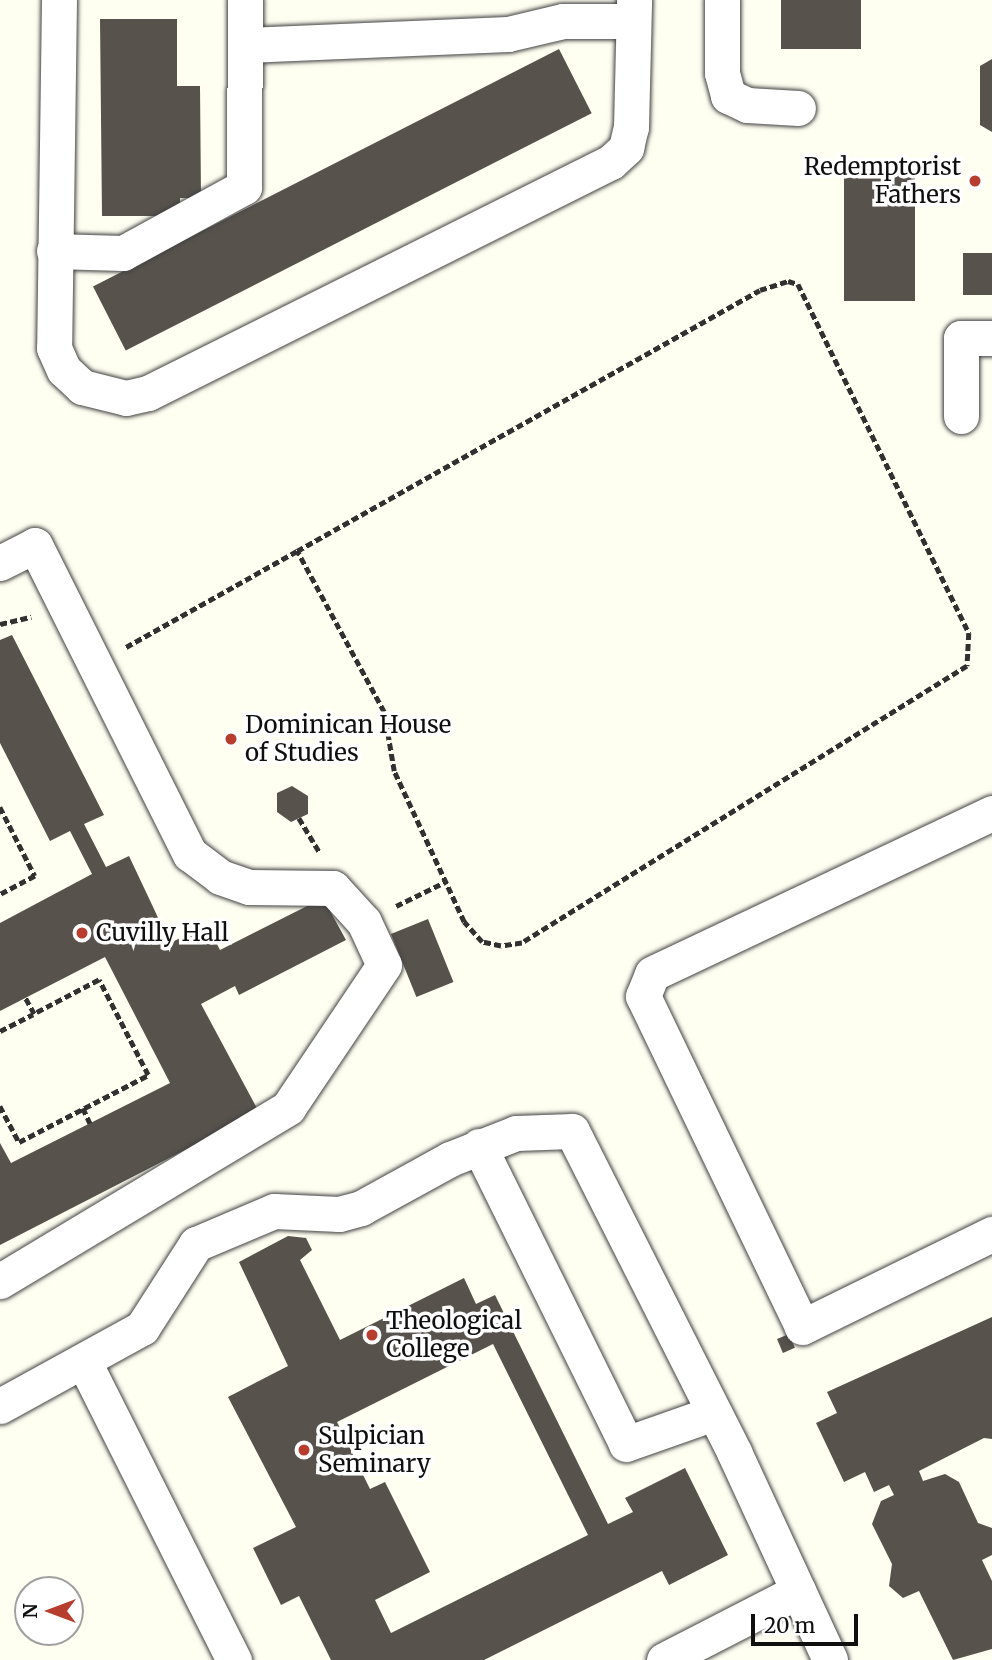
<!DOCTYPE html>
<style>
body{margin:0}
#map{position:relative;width:992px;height:1660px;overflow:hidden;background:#fefef1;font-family:Merriweather,serif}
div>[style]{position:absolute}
.building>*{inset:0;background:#57524c;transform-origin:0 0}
.path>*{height:4.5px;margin-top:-2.25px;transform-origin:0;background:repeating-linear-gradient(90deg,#313131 0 7px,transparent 0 10.5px)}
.roads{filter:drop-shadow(0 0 2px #424242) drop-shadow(0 0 2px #424242)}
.minor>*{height:35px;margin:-17.5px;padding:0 17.5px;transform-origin:17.5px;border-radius:17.5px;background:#fff}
.dots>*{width:19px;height:19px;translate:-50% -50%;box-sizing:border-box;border:4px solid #fff;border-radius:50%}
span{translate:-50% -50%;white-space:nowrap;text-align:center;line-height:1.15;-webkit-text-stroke:7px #fff;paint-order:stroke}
.poi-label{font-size:24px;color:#0f0f0f}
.right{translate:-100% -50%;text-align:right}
.left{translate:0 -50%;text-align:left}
.north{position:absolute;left:14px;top:1576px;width:70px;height:70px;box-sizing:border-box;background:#fff;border:2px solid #9f9f9f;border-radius:50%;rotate:270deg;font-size:19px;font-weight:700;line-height:28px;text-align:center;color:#0f0f0f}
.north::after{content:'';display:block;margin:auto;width:24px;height:32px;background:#b73d2e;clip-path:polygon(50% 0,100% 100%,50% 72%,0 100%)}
.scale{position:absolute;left:751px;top:1614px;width:107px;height:32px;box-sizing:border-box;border:4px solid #0f0f0f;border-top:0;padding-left:9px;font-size:21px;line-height:24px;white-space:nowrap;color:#0f0f0f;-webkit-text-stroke:5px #fff;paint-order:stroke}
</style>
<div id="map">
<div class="building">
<div style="left:781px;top:0;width:80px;height:49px"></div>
<div style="clip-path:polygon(100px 19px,177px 19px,177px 86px,200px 86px,201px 198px,180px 198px,180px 216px,102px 216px)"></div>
<div style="left:559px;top:49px;width:72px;height:523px;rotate:63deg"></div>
<div style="clip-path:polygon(992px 59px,992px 132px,980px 125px,980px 66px)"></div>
<div style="left:915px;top:166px;width:135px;height:71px;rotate:90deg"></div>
<div style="left:963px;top:253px;width:29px;height:42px"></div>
<div style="clip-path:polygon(12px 635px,104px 815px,84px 824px,106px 867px,129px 856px,170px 943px,207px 925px,220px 950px,323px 898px,346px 940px,239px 995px,235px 986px,201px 1004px,259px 1112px,0 1245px,0 1143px,11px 1163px,170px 1083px,105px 957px,0 1011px,0 923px,92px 874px,70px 831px,50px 841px,0 743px,0 640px)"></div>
<div style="clip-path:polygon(292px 786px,308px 796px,308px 814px,291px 822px,277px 812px,277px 793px)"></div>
<div style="left:428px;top:919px;width:68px;height:40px;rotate:68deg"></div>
<div style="clip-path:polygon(evenodd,288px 1236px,306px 1238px,312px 1250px,300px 1260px,340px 1340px,464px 1278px,476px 1304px,495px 1295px,608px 1524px,633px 1512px,625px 1498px,685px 1468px,728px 1555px,669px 1585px,662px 1571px,484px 1660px,331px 1660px,299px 1596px,281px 1605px,253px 1548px,296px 1527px,228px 1397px,288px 1366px,239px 1262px,288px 1236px,493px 1344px,588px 1535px,391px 1633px,375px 1600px,430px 1572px,385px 1482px,370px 1489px,337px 1422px,493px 1344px)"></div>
<div style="clip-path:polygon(992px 1317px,992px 1439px,984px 1438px,919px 1471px,923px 1481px,945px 1474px,959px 1482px,978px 1523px,992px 1528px,992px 1555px,982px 1560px,992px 1581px,992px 1649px,953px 1660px,919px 1591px,903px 1598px,889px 1586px,892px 1564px,872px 1524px,881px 1501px,894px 1495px,889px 1485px,874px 1492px,865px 1472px,844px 1482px,816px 1423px,837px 1413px,827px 1392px)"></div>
<div style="left:789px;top:1334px;width:15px;height:13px;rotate:67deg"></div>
</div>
<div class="path">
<div style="left:0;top:624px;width:32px;rotate:-13deg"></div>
<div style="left:126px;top:647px;width:196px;rotate:-29.3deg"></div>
<div style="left:297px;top:551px;width:531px;rotate:-29.41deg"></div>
<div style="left:760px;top:290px;width:29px;rotate:-18deg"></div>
<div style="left:788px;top:281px;width:10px;rotate:17deg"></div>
<div style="left:798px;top:284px;width:389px;rotate:63.9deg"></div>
<div style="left:969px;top:633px;width:33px;rotate:93deg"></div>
<div style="left:967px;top:666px;width:524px;rotate:148.1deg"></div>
<div style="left:522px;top:943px;width:21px;rotate:172deg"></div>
<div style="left:501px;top:946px;width:19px;rotate:-168deg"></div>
<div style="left:482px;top:942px;width:27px;rotate:-132deg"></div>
<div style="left:464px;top:922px;width:166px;rotate:-114.9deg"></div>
<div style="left:394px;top:771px;width:60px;rotate:-99.6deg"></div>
<div style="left:384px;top:712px;width:183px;rotate:-118.4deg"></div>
<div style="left:0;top:807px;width:77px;rotate:63.1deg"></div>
<div style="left:35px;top:876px;width:40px;rotate:152deg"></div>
<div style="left:299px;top:818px;width:41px;rotate:59deg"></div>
<div style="left:396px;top:906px;width:55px;rotate:-26.1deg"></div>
<div style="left:0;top:1031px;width:37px;rotate:-27deg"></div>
<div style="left:0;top:1106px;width:41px;rotate:62.2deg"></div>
<div style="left:19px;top:1142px;width:145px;rotate:-27.4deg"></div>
<div style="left:148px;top:1075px;width:107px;rotate:-117.3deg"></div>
<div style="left:99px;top:980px;width:73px;rotate:152.4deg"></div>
<div style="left:34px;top:1014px;width:18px;rotate:-119deg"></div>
<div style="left:83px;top:1108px;width:17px;rotate:65deg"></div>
</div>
<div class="roads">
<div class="minor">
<div style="left:59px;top:0;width:348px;rotate:90.8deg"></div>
<div style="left:54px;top:348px;width:24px;rotate:66deg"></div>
<div style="left:64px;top:370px;width:25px;rotate:43deg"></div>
<div style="left:82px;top:387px;width:45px;rotate:14deg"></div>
<div style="left:126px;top:398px;width:23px;rotate:-13deg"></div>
<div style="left:148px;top:393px;width:517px;rotate:-26.52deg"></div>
<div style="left:611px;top:162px;width:21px;rotate:-43deg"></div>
<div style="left:626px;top:148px;width:22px;rotate:-77deg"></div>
<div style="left:631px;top:127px;width:127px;rotate:-88.6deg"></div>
<div style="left:722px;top:0;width:73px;rotate:90deg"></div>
<div style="left:722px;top:73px;width:24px;rotate:75deg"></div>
<div style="left:728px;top:96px;width:21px;rotate:25deg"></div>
<div style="left:747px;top:105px;width:51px;rotate:3.4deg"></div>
<div style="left:246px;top:45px;width:262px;rotate:-2.4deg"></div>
<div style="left:508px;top:34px;width:57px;rotate:-13.3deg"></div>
<div style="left:563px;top:21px;width:69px"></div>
<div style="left:54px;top:251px;width:69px;rotate:1.7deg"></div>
<div style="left:123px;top:253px;width:138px;rotate:-28.6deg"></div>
<div style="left:244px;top:187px;width:187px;rotate:-89.7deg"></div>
<div style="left:961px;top:416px;width:78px;rotate:-90deg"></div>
<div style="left:961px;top:338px;width:31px"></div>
<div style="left:0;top:563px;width:39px;rotate:-27deg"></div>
<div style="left:35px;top:545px;width:346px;rotate:63.4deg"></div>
<div style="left:190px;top:854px;width:38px;rotate:37deg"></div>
<div style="left:220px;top:877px;width:31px;rotate:19deg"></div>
<div style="left:249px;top:887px;width:84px;rotate:0.7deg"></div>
<div style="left:333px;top:888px;width:46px;rotate:47.6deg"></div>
<div style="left:364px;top:922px;width:47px;rotate:65.1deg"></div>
<div style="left:384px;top:965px;width:172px;rotate:123.9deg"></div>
<div style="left:288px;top:1108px;width:336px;rotate:149deg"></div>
<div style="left:992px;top:813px;width:376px;rotate:154.7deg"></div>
<div style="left:652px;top:974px;width:24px;rotate:112deg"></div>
<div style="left:643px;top:996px;width:367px;rotate:64.3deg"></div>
<div style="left:802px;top:1327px;width:212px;rotate:-26.1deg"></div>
<div style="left:479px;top:1146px;width:332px;rotate:63.7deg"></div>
<div style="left:626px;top:1444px;width:93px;rotate:-19.4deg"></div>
<div style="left:84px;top:1362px;width:334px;rotate:63.3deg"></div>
<div style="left:0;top:1406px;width:162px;rotate:-28.8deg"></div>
<div style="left:142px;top:1328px;width:100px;rotate:-57.3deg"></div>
<div style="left:196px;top:1244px;width:85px;rotate:-22.9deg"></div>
<div style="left:274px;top:1211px;width:65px;rotate:2.6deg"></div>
<div style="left:339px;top:1214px;width:23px;rotate:-15deg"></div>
<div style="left:361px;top:1208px;width:102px;rotate:-28.8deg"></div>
<div style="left:450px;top:1159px;width:71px;rotate:-21.5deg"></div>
<div style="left:516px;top:1133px;width:56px;rotate:-2deg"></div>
<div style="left:572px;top:1131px;width:360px;rotate:63.2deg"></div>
<div style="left:734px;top:1452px;width:229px;rotate:65.2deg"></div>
<div style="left:664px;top:1660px;width:151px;rotate:-27.2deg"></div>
</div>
</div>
<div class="dots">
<div style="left:975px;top:181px;background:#b73d2e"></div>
<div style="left:231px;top:739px;background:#b73d2e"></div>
<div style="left:82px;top:933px;background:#b73d2e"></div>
<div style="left:372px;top:1335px;background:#b73d2e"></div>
<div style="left:304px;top:1450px;background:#b73d2e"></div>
</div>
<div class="poi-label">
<span class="right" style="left:961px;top:181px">Redemptorist<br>Fathers</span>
<span class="left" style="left:245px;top:739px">Dominican House<br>of Studies</span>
<span class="left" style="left:96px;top:933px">Cuvilly Hall</span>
<span class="left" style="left:386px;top:1335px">Theological<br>College</span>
<span class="left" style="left:318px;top:1450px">Sulpician<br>Seminary</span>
</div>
<div class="north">N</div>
<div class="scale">20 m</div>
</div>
